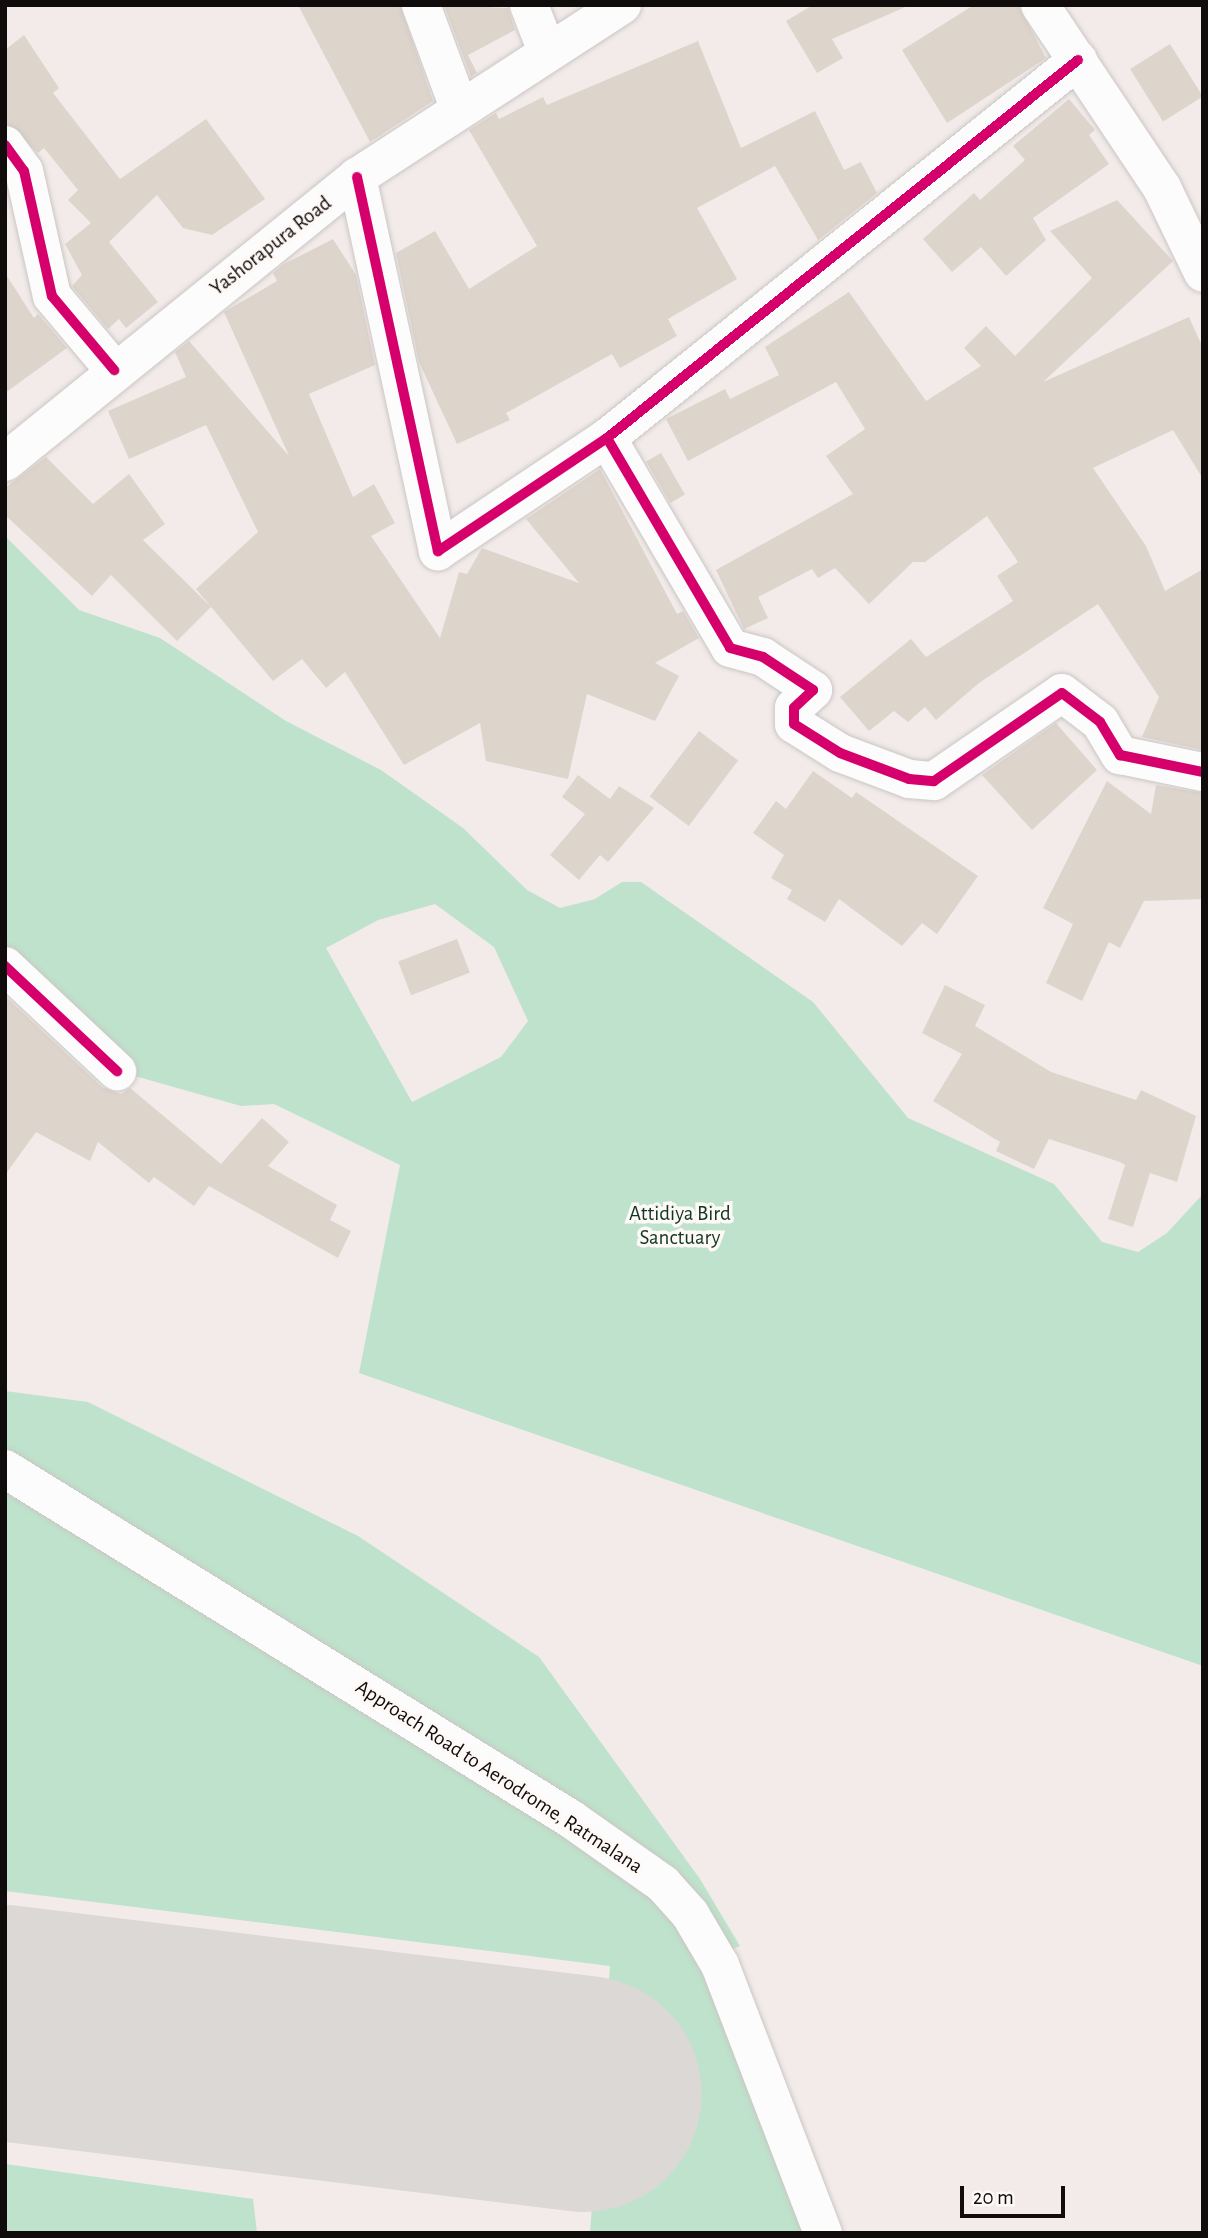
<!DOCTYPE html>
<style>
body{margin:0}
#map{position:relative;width:1208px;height:2238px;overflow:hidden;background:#f2ebe9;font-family:"Alegreya Sans",sans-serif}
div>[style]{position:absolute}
.green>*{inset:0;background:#bee2cb}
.runway>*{height:236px;margin:-118px;padding:0 118px;transform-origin:118px;border-radius:118px;background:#dcd8d6}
.building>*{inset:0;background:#ddd4cc;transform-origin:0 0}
.roads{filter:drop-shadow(0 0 2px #cbc6c4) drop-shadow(0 0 2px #cbc6c4)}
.minor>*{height:38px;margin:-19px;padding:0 19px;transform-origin:19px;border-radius:19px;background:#fdfcfc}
.major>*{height:38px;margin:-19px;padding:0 19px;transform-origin:19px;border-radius:19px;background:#fdfcfc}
.cycleway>*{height:10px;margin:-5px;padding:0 5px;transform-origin:5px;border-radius:5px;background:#d6006c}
span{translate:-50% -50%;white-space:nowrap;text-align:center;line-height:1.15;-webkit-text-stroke:7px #fef9f7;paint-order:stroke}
.street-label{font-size:21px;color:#100c0b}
.park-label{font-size:21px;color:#103723}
.frame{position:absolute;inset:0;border:7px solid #100c0b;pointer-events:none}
.scale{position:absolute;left:960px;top:2186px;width:105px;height:32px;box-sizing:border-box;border:4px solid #100c0b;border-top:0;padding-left:9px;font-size:21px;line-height:24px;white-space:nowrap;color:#100c0b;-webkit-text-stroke:5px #fef9f7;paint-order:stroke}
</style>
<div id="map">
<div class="green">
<div style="clip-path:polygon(evenodd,5px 536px,79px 610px,160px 638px,286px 721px,381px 770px,463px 828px,527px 890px,560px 908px,595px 899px,622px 882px,641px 882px,813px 1002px,908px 1118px,1054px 1184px,1102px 1242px,1138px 1252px,1167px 1233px,1203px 1194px,1203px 1666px,359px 1373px,400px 1165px,274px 1104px,241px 1106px,117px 1071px,5px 966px,5px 536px,435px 904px,494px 947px,528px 1021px,501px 1057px,412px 1102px,326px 948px,378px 920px,435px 904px)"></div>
<div style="clip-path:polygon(5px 1391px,88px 1402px,358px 1536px,539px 1657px,700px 1879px,740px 1946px,701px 1962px,809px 2233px,590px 2233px,610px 1966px,5px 1891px)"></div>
<div style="clip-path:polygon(5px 2164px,253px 2199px,257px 2233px,5px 2233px)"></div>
</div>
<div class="runway">
<div style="left:5px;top:2023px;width:583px;rotate:6.99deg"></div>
</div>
<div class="building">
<div style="clip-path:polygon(298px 5px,400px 5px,433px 101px,370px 142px)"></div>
<div style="clip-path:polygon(444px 5px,508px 8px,515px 30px,468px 55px,477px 73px,471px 77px)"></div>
<div style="clip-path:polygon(813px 5px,910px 5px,832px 39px,843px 58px,817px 73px,786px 21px)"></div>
<div style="clip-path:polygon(974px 5px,1018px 5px,1046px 58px,947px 123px,902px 50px)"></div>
<div style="clip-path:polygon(24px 35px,59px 88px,53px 93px,120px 179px,206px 119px,265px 199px,212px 235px,183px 228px,157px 195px,109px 242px,158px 302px,126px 328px,119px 319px,108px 329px,72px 286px,82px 275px,65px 244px,91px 223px,68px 200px,78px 190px,44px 148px,38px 153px,5px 122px,5px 50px)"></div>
<div style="clip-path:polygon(698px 41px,741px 148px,815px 111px,844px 170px,861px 162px,877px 193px,818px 240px,775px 166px,697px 208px,737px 279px,668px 319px,677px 336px,620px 368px,612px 354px,506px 413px,510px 420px,457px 444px,419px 362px,396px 253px,435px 231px,469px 289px,537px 246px,469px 130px,496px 113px,499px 119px,543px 97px,547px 105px)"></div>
<div style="left:1170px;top:44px;width:62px;height:47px;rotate:58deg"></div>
<div style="clip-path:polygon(1069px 99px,1095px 130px,1089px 135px,1109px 164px,1033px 218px,1046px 240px,1006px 276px,981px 247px,952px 272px,923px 239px,974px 193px,980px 200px,1025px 160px,1013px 146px)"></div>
<div style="clip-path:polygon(1117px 200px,1173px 261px,1043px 382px,1189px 317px,1203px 348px,1203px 479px,1173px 430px,1093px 468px,1146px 546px,1165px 591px,1203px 569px,1203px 750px,1142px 737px,1159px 697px,1098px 604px,979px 683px,936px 720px,925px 707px,908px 722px,894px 711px,869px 731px,840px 697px,911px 639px,926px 657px,1013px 601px,997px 576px,1018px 562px,987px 516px,925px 562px,913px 562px,869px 604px,835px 568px,818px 578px,812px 569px,758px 597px,768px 618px,744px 629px,716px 570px,853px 494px,826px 456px,865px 429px,836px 382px,688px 461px,666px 419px,725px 389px,730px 399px,779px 375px,765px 347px,849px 292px,926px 401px,981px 366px,964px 348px,986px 326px,1015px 356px,1092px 278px,1050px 231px)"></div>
<div style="clip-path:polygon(333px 239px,356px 275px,375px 365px,309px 394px,353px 497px,374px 484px,395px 523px,371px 536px,440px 638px,459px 572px,467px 574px,482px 548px,579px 583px,526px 519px,600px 469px,677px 614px,683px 611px,699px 638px,655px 663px,679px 676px,655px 721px,587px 694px,568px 779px,486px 761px,480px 723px,404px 765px,345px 672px,326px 688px,302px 659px,273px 681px,196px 589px,258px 532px,206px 425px,129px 459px,108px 411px,186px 377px,175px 352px,189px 341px,289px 456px,224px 312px,277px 281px,273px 273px,284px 264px)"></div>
<div style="clip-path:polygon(5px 273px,34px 318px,38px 314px,67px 348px,5px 393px)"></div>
<div style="left:661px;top:453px;width:48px;height:17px;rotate:60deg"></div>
<div style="clip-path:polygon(46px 457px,93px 504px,129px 474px,165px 524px,143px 540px,211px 607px,177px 641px,111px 575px,92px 596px,5px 515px,5px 488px)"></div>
<div style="clip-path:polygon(1056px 723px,1097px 770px,1032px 830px,982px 775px)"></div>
<div style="left:699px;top:731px;width:49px;height:82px;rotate:37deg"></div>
<div style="clip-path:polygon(813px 771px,852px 798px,856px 792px,978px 876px,937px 934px,922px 923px,902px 946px,839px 899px,825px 922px,787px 899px,792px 890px,771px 878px,784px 855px,753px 833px,776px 801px,786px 809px)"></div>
<div style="clip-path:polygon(578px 775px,610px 799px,619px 786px,654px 808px,608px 862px,600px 855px,579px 880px,550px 855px,585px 814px,562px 797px)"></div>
<div style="clip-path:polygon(1107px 781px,1151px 814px,1156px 785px,1203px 793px,1203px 899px,1144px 901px,1120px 948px,1109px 942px,1082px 1001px,1046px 983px,1073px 924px,1043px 908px)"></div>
<div style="left:457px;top:939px;width:36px;height:63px;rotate:69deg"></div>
<div style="clip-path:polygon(945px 985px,985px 1005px,975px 1026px,1051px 1072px,1136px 1100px,1141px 1090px,1196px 1116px,1177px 1182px,1150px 1173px,1133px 1227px,1108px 1219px,1125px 1165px,1120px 1162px,1049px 1139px,1034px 1169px,996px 1151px,1000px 1142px,933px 1101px,962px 1054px,922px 1033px)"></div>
<div style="clip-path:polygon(5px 996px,102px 1087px,121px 1094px,130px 1088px,221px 1164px,262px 1118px,289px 1142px,268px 1166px,337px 1205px,330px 1220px,351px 1231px,338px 1258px,209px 1186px,194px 1206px,154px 1177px,149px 1183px,98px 1142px,90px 1161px,36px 1132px,5px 1175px)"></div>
</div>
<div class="roads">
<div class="minor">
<div style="left:421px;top:5px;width:110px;rotate:69.7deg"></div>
<div style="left:529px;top:5px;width:47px;rotate:68.9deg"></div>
<div style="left:1040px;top:5px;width:220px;rotate:56.3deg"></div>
<div style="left:1162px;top:188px;width:94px;rotate:64.2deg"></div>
<div style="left:5px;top:145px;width:32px;rotate:54deg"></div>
<div style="left:24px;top:171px;width:128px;rotate:77.4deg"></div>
<div style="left:52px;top:296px;width:97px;rotate:50deg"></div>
<div style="left:357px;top:177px;width:383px;rotate:77.8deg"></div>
<div style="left:438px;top:551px;width:203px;rotate:-33.8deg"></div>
<div style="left:607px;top:438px;width:604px;rotate:-38.75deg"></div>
<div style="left:607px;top:438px;width:243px;rotate:59.6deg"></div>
<div style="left:730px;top:648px;width:34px;rotate:15deg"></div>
<div style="left:763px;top:657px;width:60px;rotate:33.4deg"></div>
<div style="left:813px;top:690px;width:26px;rotate:137deg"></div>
<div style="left:794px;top:708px;width:16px;rotate:90deg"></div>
<div style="left:794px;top:724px;width:54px;rotate:32.2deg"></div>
<div style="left:840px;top:753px;width:74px;rotate:20.6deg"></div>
<div style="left:909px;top:779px;width:25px;rotate:5deg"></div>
<div style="left:934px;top:781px;width:155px;rotate:-34.5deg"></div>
<div style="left:1062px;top:693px;width:48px;rotate:37.3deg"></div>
<div style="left:1100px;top:722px;width:39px;rotate:59deg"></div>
<div style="left:1120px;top:755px;width:85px;rotate:11.6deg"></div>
<div style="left:5px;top:462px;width:453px;rotate:-39deg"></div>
<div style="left:357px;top:177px;width:316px;rotate:-33deg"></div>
<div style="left:5px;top:966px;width:154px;rotate:43.2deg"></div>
</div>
<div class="major">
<div style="left:5px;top:1469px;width:665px;rotate:31.73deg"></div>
<div style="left:571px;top:1819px;width:113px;rotate:35.2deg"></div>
<div style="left:663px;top:1884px;width:40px;rotate:48deg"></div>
<div style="left:690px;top:1914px;width:59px;rotate:59.5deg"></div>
<div style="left:720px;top:1965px;width:287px;rotate:69deg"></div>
</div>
</div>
<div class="cycleway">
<div style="left:5px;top:145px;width:32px;rotate:54deg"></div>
<div style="left:24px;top:171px;width:128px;rotate:77.4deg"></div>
<div style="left:52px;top:296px;width:97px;rotate:50deg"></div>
<div style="left:357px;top:177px;width:383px;rotate:77.8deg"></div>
<div style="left:438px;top:551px;width:203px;rotate:-33.8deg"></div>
<div style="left:607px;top:438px;width:604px;rotate:-38.75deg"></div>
<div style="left:607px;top:438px;width:243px;rotate:59.6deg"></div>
<div style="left:730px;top:648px;width:34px;rotate:15deg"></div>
<div style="left:763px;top:657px;width:60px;rotate:33.4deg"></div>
<div style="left:813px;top:690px;width:26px;rotate:137deg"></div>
<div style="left:794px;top:708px;width:16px;rotate:90deg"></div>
<div style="left:794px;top:724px;width:54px;rotate:32.2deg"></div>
<div style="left:840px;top:753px;width:74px;rotate:20.6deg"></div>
<div style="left:909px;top:779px;width:25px;rotate:5deg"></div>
<div style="left:934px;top:781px;width:155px;rotate:-34.5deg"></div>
<div style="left:1062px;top:693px;width:48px;rotate:37.3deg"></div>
<div style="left:1100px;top:722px;width:39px;rotate:59deg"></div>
<div style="left:1120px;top:755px;width:85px;rotate:11.6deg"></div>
<div style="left:5px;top:966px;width:154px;rotate:43.2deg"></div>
</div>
<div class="street-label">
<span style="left:271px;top:246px;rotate:-38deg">Yashorapura Road</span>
<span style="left:499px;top:1777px;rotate:33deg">Approach Road to Aerodrome, Ratmalana</span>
</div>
<div class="park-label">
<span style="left:680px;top:1226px">Attidiya Bird<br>Sanctuary</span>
</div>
<div class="frame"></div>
<div class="scale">20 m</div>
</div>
